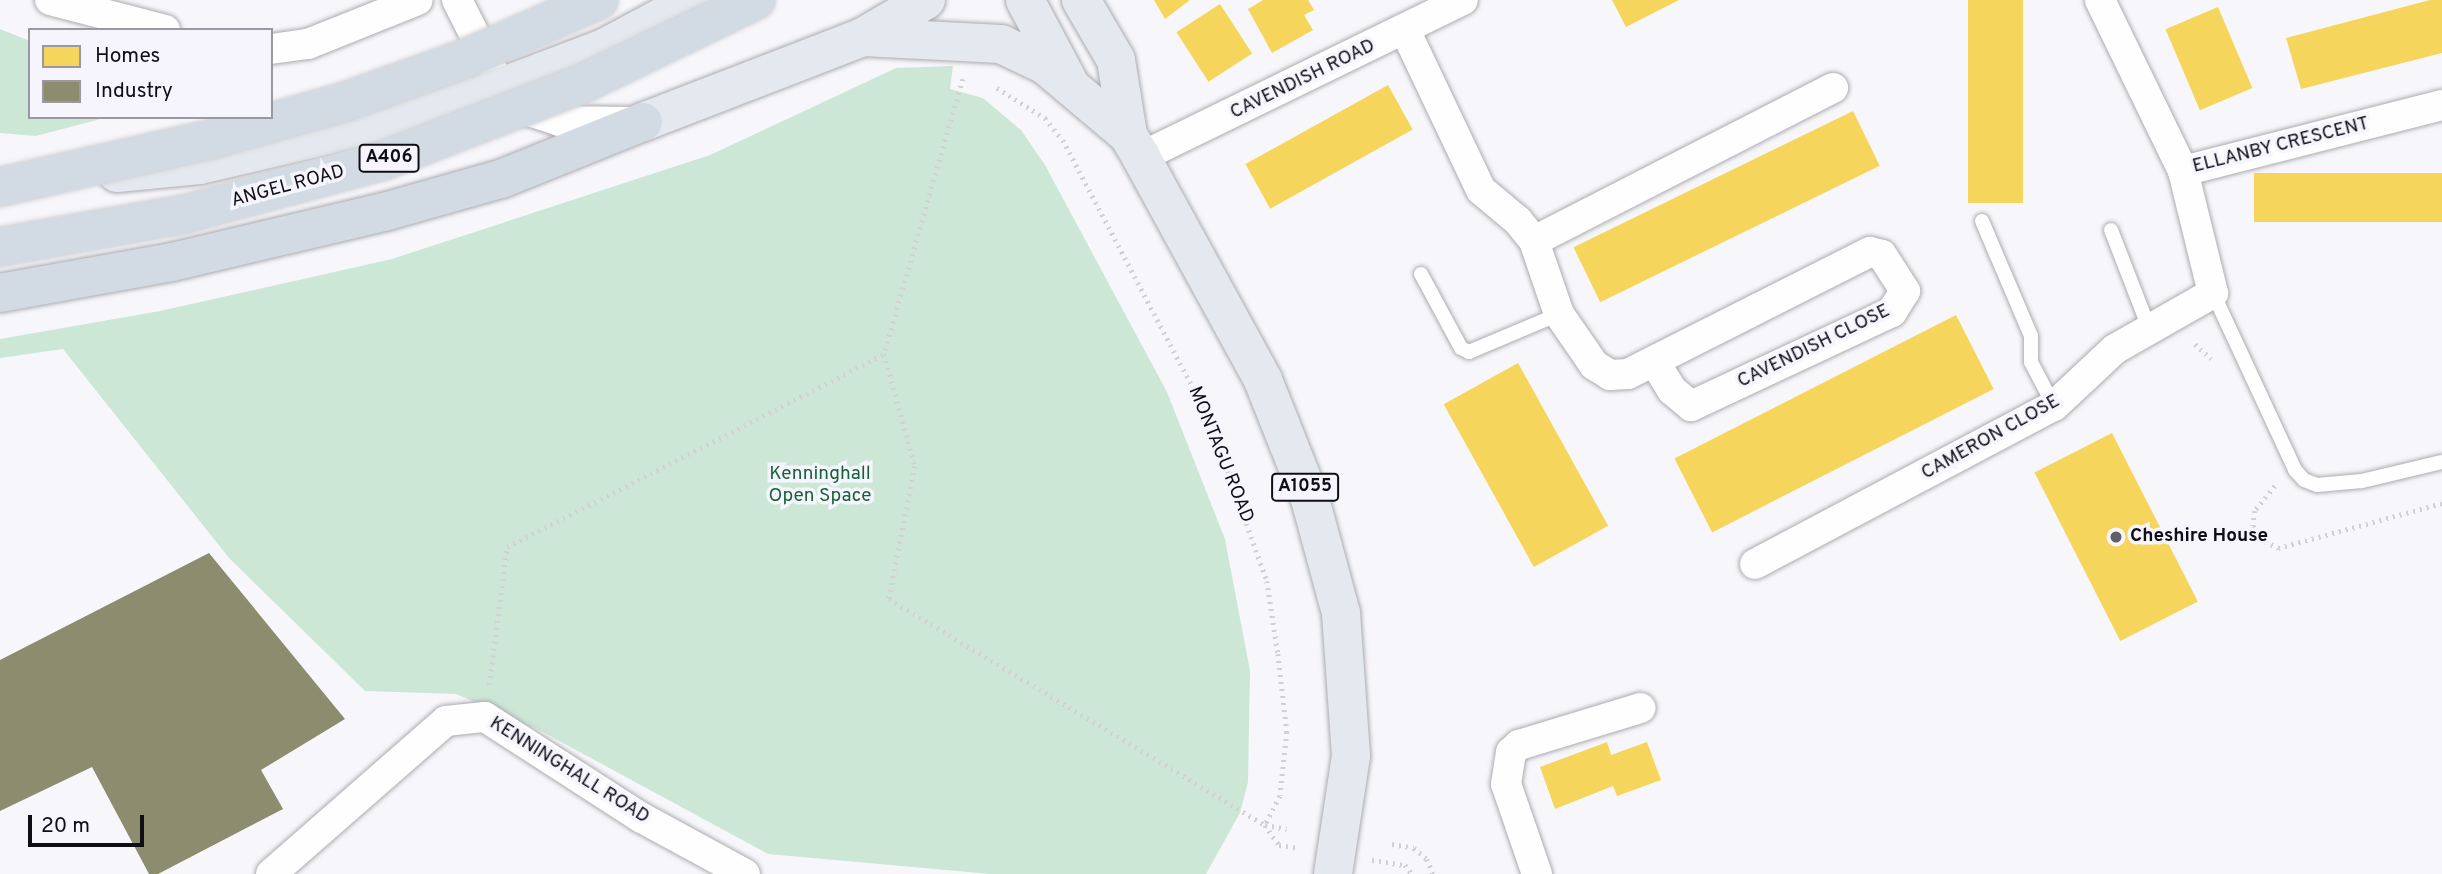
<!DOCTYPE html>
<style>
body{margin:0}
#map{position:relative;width:2442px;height:874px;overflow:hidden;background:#f7f7fb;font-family:Overpass,sans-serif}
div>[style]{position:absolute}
.green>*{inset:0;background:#cde7d7}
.homes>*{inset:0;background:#f6d55c;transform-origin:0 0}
.industry>*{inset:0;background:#8c8c6e}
.path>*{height:4.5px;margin-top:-2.25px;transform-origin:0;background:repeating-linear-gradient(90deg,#d1d1d2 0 2px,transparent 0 7px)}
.roads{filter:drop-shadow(0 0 2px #acacb0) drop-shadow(0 0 2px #acacb0)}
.lane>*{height:14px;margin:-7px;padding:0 7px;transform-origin:7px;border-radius:7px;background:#fefefe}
.street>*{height:30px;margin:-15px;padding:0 15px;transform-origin:15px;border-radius:15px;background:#fefefe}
.primary>*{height:38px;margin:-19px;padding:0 19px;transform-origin:19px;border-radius:19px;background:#e3e9ee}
.highway>*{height:38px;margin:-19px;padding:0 19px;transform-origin:19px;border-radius:19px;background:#d2dbe4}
.bridges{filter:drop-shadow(0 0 2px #d1d0d3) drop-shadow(0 0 2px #d1d0d3)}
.highway-bridge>*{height:38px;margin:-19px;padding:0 19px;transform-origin:19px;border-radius:19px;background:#d2dbe4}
.dots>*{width:19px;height:19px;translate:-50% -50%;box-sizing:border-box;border:4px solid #f6f5fd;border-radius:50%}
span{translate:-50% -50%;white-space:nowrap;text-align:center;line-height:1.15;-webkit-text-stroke:7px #f6f5fd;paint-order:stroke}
.shield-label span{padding:2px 5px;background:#f6f5fd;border:2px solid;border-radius:5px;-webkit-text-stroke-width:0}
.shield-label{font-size:18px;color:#100e15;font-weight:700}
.street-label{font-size:19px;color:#100e15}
.park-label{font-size:19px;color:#186138}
.poi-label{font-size:19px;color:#100e15;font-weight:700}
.left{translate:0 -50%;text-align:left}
.legend{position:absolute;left:28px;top:28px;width:245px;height:91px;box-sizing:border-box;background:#f6f5fd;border:2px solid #9a99a0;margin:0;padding:9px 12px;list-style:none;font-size:21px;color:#100e15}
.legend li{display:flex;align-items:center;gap:14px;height:35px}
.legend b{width:35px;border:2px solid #9a99a0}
.scale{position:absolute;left:28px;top:815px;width:116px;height:32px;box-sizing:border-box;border:4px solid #100e15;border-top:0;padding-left:9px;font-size:21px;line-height:24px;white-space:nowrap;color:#100e15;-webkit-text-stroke:5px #f6f5fd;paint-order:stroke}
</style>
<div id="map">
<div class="green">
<div style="clip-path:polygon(0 29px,30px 41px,30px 117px,108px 117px,36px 136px,0 133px)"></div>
<div style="clip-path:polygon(953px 66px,950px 89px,983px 98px,1021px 130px,1045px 165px,1167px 392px,1225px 539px,1250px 671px,1248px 782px,1240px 813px,1206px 874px,990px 874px,768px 854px,539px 730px,456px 694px,365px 691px,229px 558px,63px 349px,0 358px,0 339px,160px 311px,392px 259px,710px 155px,896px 68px)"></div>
</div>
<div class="homes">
<div style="clip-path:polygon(1154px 0,1190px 0,1165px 19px)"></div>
<div style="clip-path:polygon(1263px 0,1308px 0,1314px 10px,1304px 15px,1313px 30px,1272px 53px,1248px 9px)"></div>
<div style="clip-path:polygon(1612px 0,1679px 0,1626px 27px)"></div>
<div style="left:1968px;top:0;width:55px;height:203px"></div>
<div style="clip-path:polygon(2430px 0,2442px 0,2442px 53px,2301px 89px,2286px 38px)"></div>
<div style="left:1220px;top:4px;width:59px;height:52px;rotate:57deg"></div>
<div style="left:2218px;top:7px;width:88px;height:57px;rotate:67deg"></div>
<div style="left:1388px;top:85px;width:51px;height:163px;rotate:61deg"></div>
<div style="left:1853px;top:111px;width:61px;height:311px;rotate:64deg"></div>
<div style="left:2442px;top:173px;width:49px;height:188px;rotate:90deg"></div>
<div style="left:1956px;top:315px;width:83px;height:316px;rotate:63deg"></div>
<div style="left:1518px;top:363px;width:186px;height:85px;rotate:61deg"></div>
<div style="left:2112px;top:433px;width:189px;height:87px;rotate:63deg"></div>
<div style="clip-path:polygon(1607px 742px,1611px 755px,1647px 742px,1661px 780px,1617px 796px,1613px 786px,1555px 809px,1540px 767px)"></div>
</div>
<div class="industry">
<div style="clip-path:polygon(209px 553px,345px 719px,261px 770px,283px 809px,158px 874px,149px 874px,92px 767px,0 811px,0 660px)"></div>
</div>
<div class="path">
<div style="left:963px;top:79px;width:286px;rotate:106deg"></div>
<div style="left:884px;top:354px;width:116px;rotate:74.5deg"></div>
<div style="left:915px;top:466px;width:136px;rotate:101.1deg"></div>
<div style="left:889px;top:599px;width:439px;rotate:31deg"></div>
<div style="left:1265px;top:825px;width:22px;rotate:10deg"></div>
<div style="left:997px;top:88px;width:57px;rotate:32deg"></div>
<div style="left:1045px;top:118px;width:28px;rotate:51deg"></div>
<div style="left:1063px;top:140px;width:314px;rotate:62.3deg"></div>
<div style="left:1209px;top:418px;width:173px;rotate:70.4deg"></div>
<div style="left:1267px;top:581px;width:74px;rotate:81.4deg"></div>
<div style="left:1278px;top:654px;width:79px;rotate:83.4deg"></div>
<div style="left:1287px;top:732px;width:64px;rotate:96.2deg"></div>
<div style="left:1280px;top:796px;width:33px;rotate:117deg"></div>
<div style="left:1265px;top:825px;width:24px;rotate:55deg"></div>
<div style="left:1279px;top:845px;width:19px;rotate:9deg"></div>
<div style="left:2195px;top:344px;width:22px;rotate:43deg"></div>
<div style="left:2275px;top:486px;width:32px;rotate:129deg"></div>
<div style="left:2255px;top:511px;width:15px;rotate:98deg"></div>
<div style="left:2253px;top:526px;width:19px;rotate:51deg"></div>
<div style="left:2265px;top:541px;width:15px;rotate:28deg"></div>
<div style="left:2278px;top:548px;width:170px;rotate:-15.3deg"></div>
<div style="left:489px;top:685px;width:139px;rotate:-82.6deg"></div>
<div style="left:507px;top:547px;width:424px;rotate:-27.1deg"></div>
<div style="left:1392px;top:844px;width:22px;rotate:10deg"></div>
<div style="left:1414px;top:848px;width:17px;rotate:40deg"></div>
<div style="left:1427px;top:859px;width:16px;rotate:68deg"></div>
<div style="left:1372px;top:860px;width:33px;rotate:9deg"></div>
<div style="left:1405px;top:865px;width:11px;rotate:52deg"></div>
</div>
<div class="roads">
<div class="lane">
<div style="left:1982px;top:221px;width:125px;rotate:66.9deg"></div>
<div style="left:2031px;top:336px;width:26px;rotate:90deg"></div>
<div style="left:2031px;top:362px;width:50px;rotate:62.4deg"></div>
<div style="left:2111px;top:230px;width:105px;rotate:68.8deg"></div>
<div style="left:1421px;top:274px;width:84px;rotate:61.6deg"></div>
<div style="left:1461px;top:348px;width:9px;rotate:27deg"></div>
<div style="left:1469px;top:352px;width:98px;rotate:-22.9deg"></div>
<div style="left:2213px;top:293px;width:195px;rotate:65.1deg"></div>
<div style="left:2295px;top:470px;width:13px;rotate:48deg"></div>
<div style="left:2304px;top:480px;width:14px;rotate:21deg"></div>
<div style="left:2317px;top:485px;width:45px;rotate:-5.1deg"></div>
<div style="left:2362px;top:481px;width:82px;rotate:-13.4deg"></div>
</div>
<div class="street">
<div style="left:50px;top:0;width:119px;rotate:14.6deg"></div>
<div style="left:457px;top:0;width:97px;rotate:63.2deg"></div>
<div style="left:501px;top:87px;width:34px;rotate:43deg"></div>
<div style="left:526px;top:110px;width:35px;rotate:18deg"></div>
<div style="left:559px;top:121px;width:75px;rotate:0.8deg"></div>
<div style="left:1405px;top:30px;width:177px;rotate:64.6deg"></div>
<div style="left:1481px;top:190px;width:48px;rotate:40deg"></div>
<div style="left:1518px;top:221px;width:26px;rotate:51deg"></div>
<div style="left:1534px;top:241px;width:77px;rotate:71.1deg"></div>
<div style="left:1559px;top:314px;width:62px;rotate:55.5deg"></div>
<div style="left:1594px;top:365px;width:19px;rotate:32deg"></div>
<div style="left:1610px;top:375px;width:18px;rotate:-3deg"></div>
<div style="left:1628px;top:374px;width:271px;rotate:-26.8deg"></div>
<div style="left:1870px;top:252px;width:12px;rotate:14deg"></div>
<div style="left:1882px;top:255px;width:43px;rotate:57.4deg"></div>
<div style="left:1905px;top:291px;width:25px;rotate:122deg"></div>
<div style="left:1892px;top:312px;width:222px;rotate:154.9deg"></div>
<div style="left:1691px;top:406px;width:25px;rotate:-140deg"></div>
<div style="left:1672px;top:390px;width:34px;rotate:-122deg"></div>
<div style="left:271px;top:49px;width:37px;rotate:-8deg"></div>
<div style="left:308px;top:44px;width:118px;rotate:-21.8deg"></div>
<div style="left:1141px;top:157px;width:358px;rotate:-26deg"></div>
<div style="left:2183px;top:171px;width:267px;rotate:-14.3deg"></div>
<div style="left:1534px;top:241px;width:336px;rotate:-27.1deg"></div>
<div style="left:1755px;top:564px;width:338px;rotate:-27.9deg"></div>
<div style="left:2054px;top:406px;width:83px;rotate:-43.1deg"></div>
<div style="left:2115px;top:349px;width:113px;rotate:-29.7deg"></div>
<div style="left:2213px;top:293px;width:126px;rotate:-103.8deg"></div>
<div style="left:2183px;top:171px;width:190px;rotate:-115.9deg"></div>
<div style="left:271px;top:874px;width:232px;rotate:-41.2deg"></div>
<div style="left:446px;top:721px;width:39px;rotate:-6deg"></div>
<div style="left:485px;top:717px;width:187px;rotate:32.8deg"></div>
<div style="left:642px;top:818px;width:117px;rotate:28.5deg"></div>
<div style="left:1537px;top:874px;width:95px;rotate:-109deg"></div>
<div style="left:1506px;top:784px;width:32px;rotate:-81deg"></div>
<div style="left:1511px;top:752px;width:11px;rotate:-41deg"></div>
<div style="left:1519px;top:745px;width:127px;rotate:-16.9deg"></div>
</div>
<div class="primary">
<div style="left:1025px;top:0;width:92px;rotate:62deg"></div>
<div style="left:1081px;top:0;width:69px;rotate:59.7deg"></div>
<div style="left:1116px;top:60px;width:76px;rotate:80.9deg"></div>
<div style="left:863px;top:37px;width:138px;rotate:2.9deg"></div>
<div style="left:1001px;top:44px;width:49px;rotate:25.5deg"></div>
<div style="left:1045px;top:65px;width:109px;rotate:40.1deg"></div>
<div style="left:1128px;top:135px;width:26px;rotate:59deg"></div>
<div style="left:1141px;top:157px;width:254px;rotate:61.3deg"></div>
<div style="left:1263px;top:380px;width:128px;rotate:68.4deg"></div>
<div style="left:1310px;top:499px;width:118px;rotate:74.8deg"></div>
<div style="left:1341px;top:613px;width:143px;rotate:86deg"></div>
<div style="left:1351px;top:756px;width:119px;rotate:98.7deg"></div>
<div style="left:643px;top:122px;width:236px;rotate:-21.1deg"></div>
<div style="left:863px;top:37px;width:73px;rotate:-30.4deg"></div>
<div style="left:117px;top:173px;width:83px;rotate:-5.5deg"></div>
<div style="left:200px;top:165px;width:172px;rotate:-13.1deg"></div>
<div style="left:368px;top:126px;width:139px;rotate:-16.3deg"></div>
<div style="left:501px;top:87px;width:110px;rotate:-20.7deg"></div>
<div style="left:604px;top:48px;width:102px;rotate:-28.1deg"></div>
</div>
<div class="highway">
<div style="left:0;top:293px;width:175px;rotate:-10.2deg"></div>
<div style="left:172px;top:262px;width:218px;rotate:-13.3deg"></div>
<div style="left:384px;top:212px;width:122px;rotate:-15.8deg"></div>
<div style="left:501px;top:179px;width:153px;rotate:-21.9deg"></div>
</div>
</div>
<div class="bridges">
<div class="highway-bridge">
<div style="left:0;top:187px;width:217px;rotate:-12.8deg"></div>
<div style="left:212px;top:139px;width:137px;rotate:-15.7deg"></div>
<div style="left:344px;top:102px;width:127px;rotate:-19.7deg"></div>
<div style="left:464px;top:59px;width:147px;rotate:-23.6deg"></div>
<div style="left:0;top:247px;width:188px;rotate:-10.1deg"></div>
<div style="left:185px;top:214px;width:207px;rotate:-15.1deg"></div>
<div style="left:385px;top:160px;width:211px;rotate:-21.1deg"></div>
<div style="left:582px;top:84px;width:193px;rotate:-25.8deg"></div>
</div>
</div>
<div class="dots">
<div style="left:2116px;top:537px;background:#616066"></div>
</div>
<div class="shield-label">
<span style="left:389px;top:158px">A406</span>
<span style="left:1305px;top:487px">A1055</span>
</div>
<div class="street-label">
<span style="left:1303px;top:80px;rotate:-26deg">CAVENDISH ROAD</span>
<span style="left:2281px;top:146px;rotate:-14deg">ELLANBY CRESCENT</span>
<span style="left:288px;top:187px;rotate:-15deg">ANGEL ROAD</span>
<span style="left:1814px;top:347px;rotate:-26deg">CAVENDISH CLOSE</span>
<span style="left:1991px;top:438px;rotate:-29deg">CAMERON CLOSE</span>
<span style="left:1220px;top:455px;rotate:68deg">MONTAGU ROAD</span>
<span style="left:569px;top:771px;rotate:32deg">KENNINGHALL ROAD</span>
</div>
<div class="park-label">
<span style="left:820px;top:486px">Kenninghall<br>Open Space</span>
</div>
<div class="poi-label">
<span class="left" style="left:2130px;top:537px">Cheshire House</span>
</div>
<ul class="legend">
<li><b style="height:19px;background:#f6d55c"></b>Homes</li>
<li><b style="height:19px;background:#8c8c6e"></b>Industry</li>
</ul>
<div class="scale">20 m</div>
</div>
